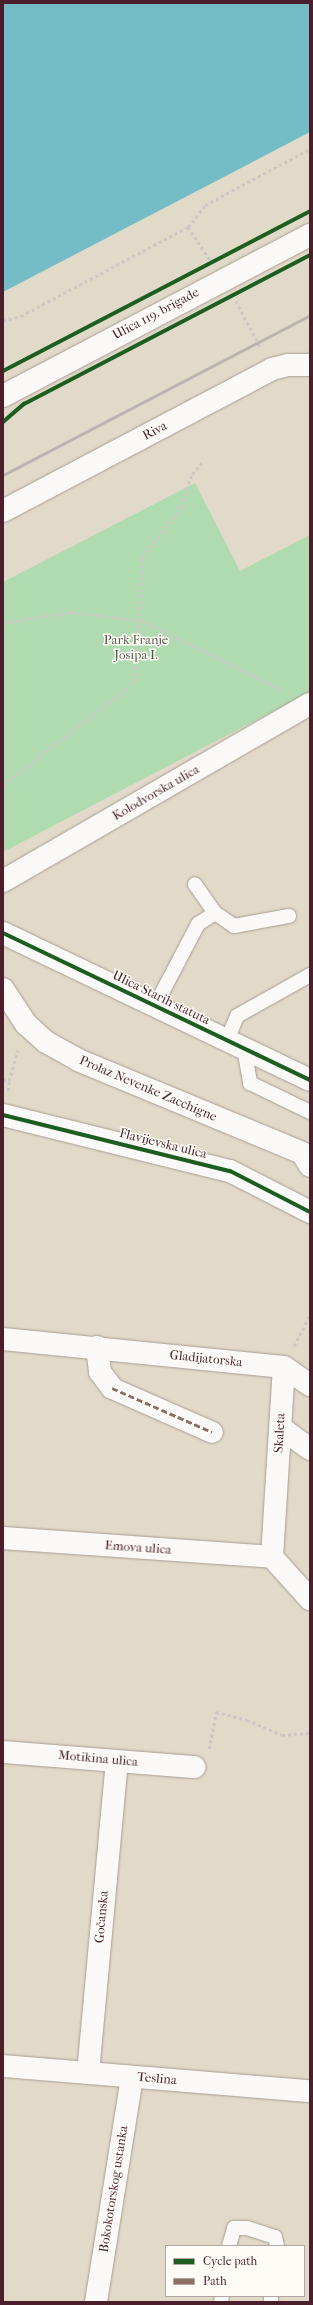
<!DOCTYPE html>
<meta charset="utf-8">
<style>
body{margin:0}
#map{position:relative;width:313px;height:2305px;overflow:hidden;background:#e2dac8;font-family:"IM FELL French Canon",serif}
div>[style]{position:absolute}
.green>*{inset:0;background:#b0dbb1}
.water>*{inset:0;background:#75bdc6}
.path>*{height:2.5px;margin-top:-1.25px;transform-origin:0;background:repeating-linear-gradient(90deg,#ccc7c5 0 3px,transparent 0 6px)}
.roads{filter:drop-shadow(0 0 1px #a79d94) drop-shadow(0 0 1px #a79d94)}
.service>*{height:14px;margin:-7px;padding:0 7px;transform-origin:7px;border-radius:7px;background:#fbf9f7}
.pedestrian>*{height:21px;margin:-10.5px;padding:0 10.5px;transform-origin:10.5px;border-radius:10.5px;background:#fbf9f7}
.minor>*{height:22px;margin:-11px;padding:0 11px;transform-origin:11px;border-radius:11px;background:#fbf9f7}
.secondary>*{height:22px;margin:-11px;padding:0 11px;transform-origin:11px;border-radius:11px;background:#fbf9f7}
.primary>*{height:22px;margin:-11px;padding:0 11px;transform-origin:11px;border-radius:11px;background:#fbf9f7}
.rail>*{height:3px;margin:-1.5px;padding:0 1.5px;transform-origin:1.5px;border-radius:1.5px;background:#b8b2b1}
.quiet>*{height:3px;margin-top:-1.5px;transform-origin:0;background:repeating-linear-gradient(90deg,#8d6e63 0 6px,transparent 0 9px)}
.cycleway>*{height:4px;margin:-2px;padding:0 2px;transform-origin:2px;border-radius:2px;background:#1b5e20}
span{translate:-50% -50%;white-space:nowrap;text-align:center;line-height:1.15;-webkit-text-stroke:3px #fdfcf7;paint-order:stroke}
.street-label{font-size:13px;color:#4a1f2b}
.park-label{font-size:13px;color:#5c574e}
.frame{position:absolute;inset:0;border:4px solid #4a1f2b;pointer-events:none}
.legend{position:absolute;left:165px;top:2245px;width:140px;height:52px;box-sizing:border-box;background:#fdfcf7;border:1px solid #b5a4a5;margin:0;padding:5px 7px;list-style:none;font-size:12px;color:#4a1f2b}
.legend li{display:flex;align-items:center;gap:8px;height:20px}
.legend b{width:20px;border:1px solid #b5a4a5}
</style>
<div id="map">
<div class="green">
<div style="clip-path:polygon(195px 483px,240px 571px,310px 535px,310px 692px,3px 852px,3px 582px)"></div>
</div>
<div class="water">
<div style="clip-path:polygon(3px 3px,310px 3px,310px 132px,3px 292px)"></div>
</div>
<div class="path">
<div style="left:188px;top:227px;width:28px;rotate:-52deg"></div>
<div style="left:205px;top:205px;width:119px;rotate:-28.1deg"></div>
<div style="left:236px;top:301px;width:53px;rotate:62deg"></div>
<div style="left:3px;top:321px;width:19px;rotate:-16deg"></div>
<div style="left:21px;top:316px;width:189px;rotate:-28.1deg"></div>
<div style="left:188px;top:227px;width:40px;rotate:56deg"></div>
<div style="left:3px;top:623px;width:69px;rotate:-9.2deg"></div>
<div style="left:71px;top:612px;width:68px;rotate:6.7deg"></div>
<div style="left:139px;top:620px;width:161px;rotate:26.1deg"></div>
<div style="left:3px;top:785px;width:167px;rotate:-38deg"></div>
<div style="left:135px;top:682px;width:125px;rotate:-86.8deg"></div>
<div style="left:142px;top:557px;width:63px;rotate:-52deg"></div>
<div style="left:181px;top:507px;width:35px;rotate:-72deg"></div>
<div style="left:192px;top:474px;width:18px;rotate:-49deg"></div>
<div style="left:3px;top:1080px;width:6px;rotate:9deg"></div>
<div style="left:8px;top:1091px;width:10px;rotate:-84deg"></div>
<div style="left:9px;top:1081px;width:32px;rotate:-74deg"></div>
<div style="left:294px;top:1346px;width:36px;rotate:-63deg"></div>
<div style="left:209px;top:1749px;width:38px;rotate:-79deg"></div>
<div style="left:216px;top:1712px;width:32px;rotate:14deg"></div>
<div style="left:247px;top:1720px;width:38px;rotate:23deg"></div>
<div style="left:282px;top:1735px;width:28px;rotate:-4deg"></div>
</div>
<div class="roads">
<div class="service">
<div style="left:215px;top:913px;width:23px;rotate:34deg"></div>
<div style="left:234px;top:926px;width:56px;rotate:-10.3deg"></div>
<div style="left:155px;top:1006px;width:93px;rotate:-62.3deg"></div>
<div style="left:198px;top:924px;width:20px;rotate:-33deg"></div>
<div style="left:215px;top:913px;width:35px;rotate:-125deg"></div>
<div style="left:227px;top:1040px;width:26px;rotate:-67deg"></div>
<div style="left:237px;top:1016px;width:84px;rotate:-29.3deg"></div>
<div style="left:244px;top:1048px;width:36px;rotate:80deg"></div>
<div style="left:250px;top:1083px;width:67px;rotate:25.8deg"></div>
<div style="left:229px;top:2246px;width:19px;rotate:-74deg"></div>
<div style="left:234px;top:2228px;width:13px"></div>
<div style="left:247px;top:2228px;width:29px;rotate:18deg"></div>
<div style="left:275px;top:2237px;width:9px;rotate:77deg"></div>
<div style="left:221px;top:2302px;width:6px;rotate:-81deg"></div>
<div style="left:271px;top:2302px;width:6px;rotate:-90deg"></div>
</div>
<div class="pedestrian">
<div style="left:112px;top:1388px;width:109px;rotate:23.7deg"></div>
</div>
<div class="minor">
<div style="left:3px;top:511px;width:304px;rotate:-27.8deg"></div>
<div style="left:272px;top:369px;width:16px;rotate:-14deg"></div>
<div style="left:288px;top:365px;width:22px"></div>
<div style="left:3px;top:881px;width:354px;rotate:-30deg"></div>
<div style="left:3px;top:989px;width:42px;rotate:56.7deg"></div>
<div style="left:26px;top:1024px;width:27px;rotate:42deg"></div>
<div style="left:46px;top:1042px;width:37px;rotate:29deg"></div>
<div style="left:78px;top:1060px;width:243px;rotate:22.5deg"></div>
<div style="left:302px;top:1153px;width:15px;rotate:58deg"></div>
<div style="left:3px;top:1115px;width:234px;rotate:13.9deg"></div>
<div style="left:230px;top:1171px;width:90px;rotate:27.1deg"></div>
<div style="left:3px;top:1339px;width:282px;rotate:5.7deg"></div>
<div style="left:284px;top:1367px;width:32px;rotate:35deg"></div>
<div style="left:97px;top:1347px;width:25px;rotate:83deg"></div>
<div style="left:100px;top:1372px;width:20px;rotate:53deg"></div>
<div style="left:281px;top:1428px;width:36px;rotate:36deg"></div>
<div style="left:3px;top:1538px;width:270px;rotate:4deg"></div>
<div style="left:272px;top:1557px;width:190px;rotate:-86.4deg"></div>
<div style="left:272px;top:1557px;width:57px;rotate:47.9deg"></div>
<div style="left:3px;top:1752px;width:192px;rotate:4.5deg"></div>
<div style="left:3px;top:2066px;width:308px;rotate:4.7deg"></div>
<div style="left:88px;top:2073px;width:313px;rotate:-84.7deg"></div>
<div style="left:96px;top:2302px;width:228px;rotate:-80.9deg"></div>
</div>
<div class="secondary">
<div style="left:3px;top:396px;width:347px;rotate:-27.7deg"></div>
</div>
<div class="primary">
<div style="left:3px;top:933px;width:340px;rotate:25.6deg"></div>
</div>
</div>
<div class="rail">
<div style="left:3px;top:475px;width:346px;rotate:-27.5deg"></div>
</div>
<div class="quiet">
<div style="left:112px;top:1388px;width:109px;rotate:23.7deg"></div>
</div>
<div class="cycleway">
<div style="left:3px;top:371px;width:346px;rotate:-27.5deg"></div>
<div style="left:3px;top:422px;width:28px;rotate:-41deg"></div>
<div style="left:24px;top:404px;width:322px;rotate:-27.5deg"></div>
<div style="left:3px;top:933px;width:340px;rotate:25.6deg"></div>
<div style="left:3px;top:1115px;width:234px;rotate:13.9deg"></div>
<div style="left:230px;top:1171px;width:90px;rotate:27.1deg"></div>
</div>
<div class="street-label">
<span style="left:156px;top:314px;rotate:-28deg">Ulica 119. brigade</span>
<span style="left:155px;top:431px;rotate:-28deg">Riva</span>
<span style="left:156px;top:793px;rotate:-30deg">Kolodvorska ulica</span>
<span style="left:161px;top:998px;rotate:26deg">Ulica Starih statuta</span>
<span style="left:148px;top:1089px;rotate:23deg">Prolaz Nevenke Zacchigne</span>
<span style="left:163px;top:1144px;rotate:14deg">Flavijevska ulica</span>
<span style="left:206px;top:1359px;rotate:6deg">Gladijatorska</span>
<span style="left:280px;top:1433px;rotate:-87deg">Skaleta</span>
<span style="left:138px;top:1548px;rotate:4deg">Emova ulica</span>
<span style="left:98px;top:1759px;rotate:5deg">Motikina ulica</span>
<span style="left:102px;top:1917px;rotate:-85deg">Gočanska</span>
<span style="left:157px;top:2079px;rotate:5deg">Teslina</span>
<span style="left:114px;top:2189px;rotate:-81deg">Bokokotorskog ustanka</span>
</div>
<div class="park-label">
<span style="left:136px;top:648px">Park Franje<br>Josipa I.</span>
</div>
<div class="frame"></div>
<ul class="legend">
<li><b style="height:5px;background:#1b5e20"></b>Cycle path</li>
<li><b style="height:5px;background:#8d6e63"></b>Path</li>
</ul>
</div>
